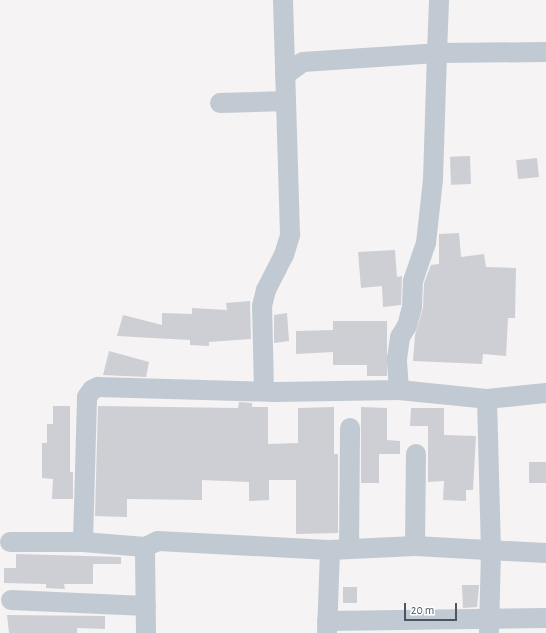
<!DOCTYPE html>
<style>
body{margin:0}
#map{position:relative;width:546px;height:633px;overflow:hidden;background:#f5f3f3;font-family:"Alegreya Sans",sans-serif}
div>[style]{position:absolute}
.building>*{inset:0;background:#cdcfd5;transform-origin:0 0}
.street>*{height:20px;margin:-10px;padding:0 10px;transform-origin:10px;border-radius:10px;background:#c1cad2}
span{translate:-50% -50%;white-space:nowrap;text-align:center;line-height:1.15;-webkit-text-stroke:3.5px #fff;paint-order:stroke}
.scale{position:absolute;left:404px;top:603px;width:53px;height:18px;box-sizing:border-box;border:2px solid #4a5661;border-top:0;padding-left:5px;font-size:12px;line-height:14px;white-space:nowrap;color:#4a5661;-webkit-text-stroke:3px #fff;paint-order:stroke}
</style>
<div id="map">
<div class="building">
<div style="left:470px;top:156px;width:28px;height:20px;rotate:88deg"></div>
<div style="left:537px;top:158px;width:19px;height:21px;rotate:84deg"></div>
<div style="clip-path:polygon(459px 233px,461px 257px,484px 254px,486px 267px,516px 268px,515px 318px,508px 318px,506px 356px,483px 354px,482px 364px,413px 361px,415px 335px,423px 308px,424px 283px,431px 265px,439px 264px,439px 234px)"></div>
<div style="clip-path:polygon(395px 250px,397px 277px,402px 276px,401px 305px,383px 307px,382px 286px,361px 288px,358px 252px)"></div>
<div style="clip-path:polygon(250px 301px,251px 339px,209px 342px,209px 346px,190px 345px,190px 340px,117px 336px,123px 315px,162px 325px,162px 313px,192px 314px,192px 308px,227px 310px,226px 303px)"></div>
<div style="clip-path:polygon(287px 313px,289px 341px,274px 343px,274px 315px)"></div>
<div style="clip-path:polygon(333px 321px,387px 321px,387px 376px,367px 376px,367px 365px,333px 365px,333px 352px,296px 354px,296px 331px,333px 330px)"></div>
<div style="clip-path:polygon(109px 351px,149px 362px,146px 377px,103px 375px)"></div>
<div style="clip-path:polygon(239px 402px,252px 403px,252px 407px,268px 407px,268px 444px,298px 443px,298px 408px,334px 407px,334px 454px,338px 454px,338px 533px,296px 534px,296px 480px,269px 480px,269px 500px,249px 501px,249px 482px,202px 480px,202px 500px,127px 499px,127px 517px,95px 516px,98px 406px,238px 408px)"></div>
<div style="clip-path:polygon(53px 406px,70px 406px,70px 472px,73px 472px,73px 499px,52px 499px,53px 479px,42px 478px,42px 443px,47px 443px,47px 424px,53px 424px)"></div>
<div style="clip-path:polygon(361px 407px,387px 408px,387px 440px,400px 441px,400px 454px,379px 454px,379px 483px,361px 483px)"></div>
<div style="clip-path:polygon(411px 408px,444px 408px,444px 435px,476px 436px,473px 490px,466px 490px,466px 501px,443px 500px,444px 481px,428px 482px,428px 426px,410px 426px)"></div>
<div style="left:529px;top:462px;width:17px;height:21px"></div>
<div style="clip-path:polygon(16px 554px,121px 557px,121px 564px,93px 564px,93px 584px,64px 584px,65px 589px,46px 588px,46px 584px,4px 583px,4px 568px,16px 568px)"></div>
<div style="clip-path:polygon(462px 585px,479px 585px,477px 607px,463px 608px)"></div>
<div style="left:357px;top:587px;width:16px;height:14px;rotate:90deg"></div>
<div style="clip-path:polygon(7px 615px,105px 616px,105px 629px,77px 628px,77px 633px,9px 633px)"></div>
</div>
<div class="street">
<div style="left:285px;top:75px;width:22px;rotate:-36deg"></div>
<div style="left:303px;top:62px;width:134px;rotate:-3.8deg"></div>
<div style="left:437px;top:53px;width:53px;rotate:-87.8deg"></div>
<div style="left:220px;top:103px;width:66px;rotate:-1.7deg"></div>
<div style="left:399px;top:390px;width:31px;rotate:-94deg"></div>
<div style="left:397px;top:359px;width:22px;rotate:-82deg"></div>
<div style="left:400px;top:337px;width:13px;rotate:-58deg"></div>
<div style="left:407px;top:326px;width:20px;rotate:-75deg"></div>
<div style="left:412px;top:307px;width:26px;rotate:-88deg"></div>
<div style="left:413px;top:281px;width:40px;rotate:-71.1deg"></div>
<div style="left:426px;top:243px;width:63px;rotate:-83.7deg"></div>
<div style="left:433px;top:180px;width:127px;rotate:-88.2deg"></div>
<div style="left:437px;top:53px;width:109px;rotate:-0.5deg"></div>
<div style="left:264px;top:391px;width:85px;rotate:-91.3deg"></div>
<div style="left:262px;top:306px;width:16px;rotate:-76deg"></div>
<div style="left:266px;top:290px;width:39px;rotate:-63deg"></div>
<div style="left:284px;top:255px;width:21px;rotate:-73deg"></div>
<div style="left:290px;top:235px;width:235px;rotate:-91.7deg"></div>
<div style="left:487px;top:399px;width:151px;rotate:88.5deg"></div>
<div style="left:491px;top:550px;width:83px;rotate:91.4deg"></div>
<div style="left:10px;top:542px;width:73px"></div>
<div style="left:83px;top:542px;width:62px;rotate:4.6deg"></div>
<div style="left:83px;top:542px;width:145px;rotate:-88.4deg"></div>
<div style="left:87px;top:397px;width:9px;rotate:-54deg"></div>
<div style="left:92px;top:390px;width:7px;rotate:-27deg"></div>
<div style="left:98px;top:387px;width:177px;rotate:1.6deg"></div>
<div style="left:275px;top:392px;width:124px;rotate:-0.9deg"></div>
<div style="left:399px;top:390px;width:88px;rotate:5.8deg"></div>
<div style="left:487px;top:399px;width:59px;rotate:-5.8deg"></div>
<div style="left:415px;top:546px;width:92px;rotate:-89.4deg"></div>
<div style="left:349px;top:549px;width:121px;rotate:-89.5deg"></div>
<div style="left:11px;top:600px;width:135px;rotate:2.5deg"></div>
<div style="left:327px;top:621px;width:219px;rotate:-0.8deg"></div>
<div style="left:146px;top:633px;width:86px;rotate:-90.7deg"></div>
<div style="left:145px;top:547px;width:14px;rotate:-25deg"></div>
<div style="left:158px;top:541px;width:172px;rotate:3deg"></div>
<div style="left:330px;top:550px;width:85px;rotate:-2.7deg"></div>
<div style="left:415px;top:546px;width:131px;rotate:3.1deg"></div>
<div style="left:327px;top:633px;width:83px;rotate:-87.9deg"></div>
</div>
<div class="scale">20 m</div>
</div>
